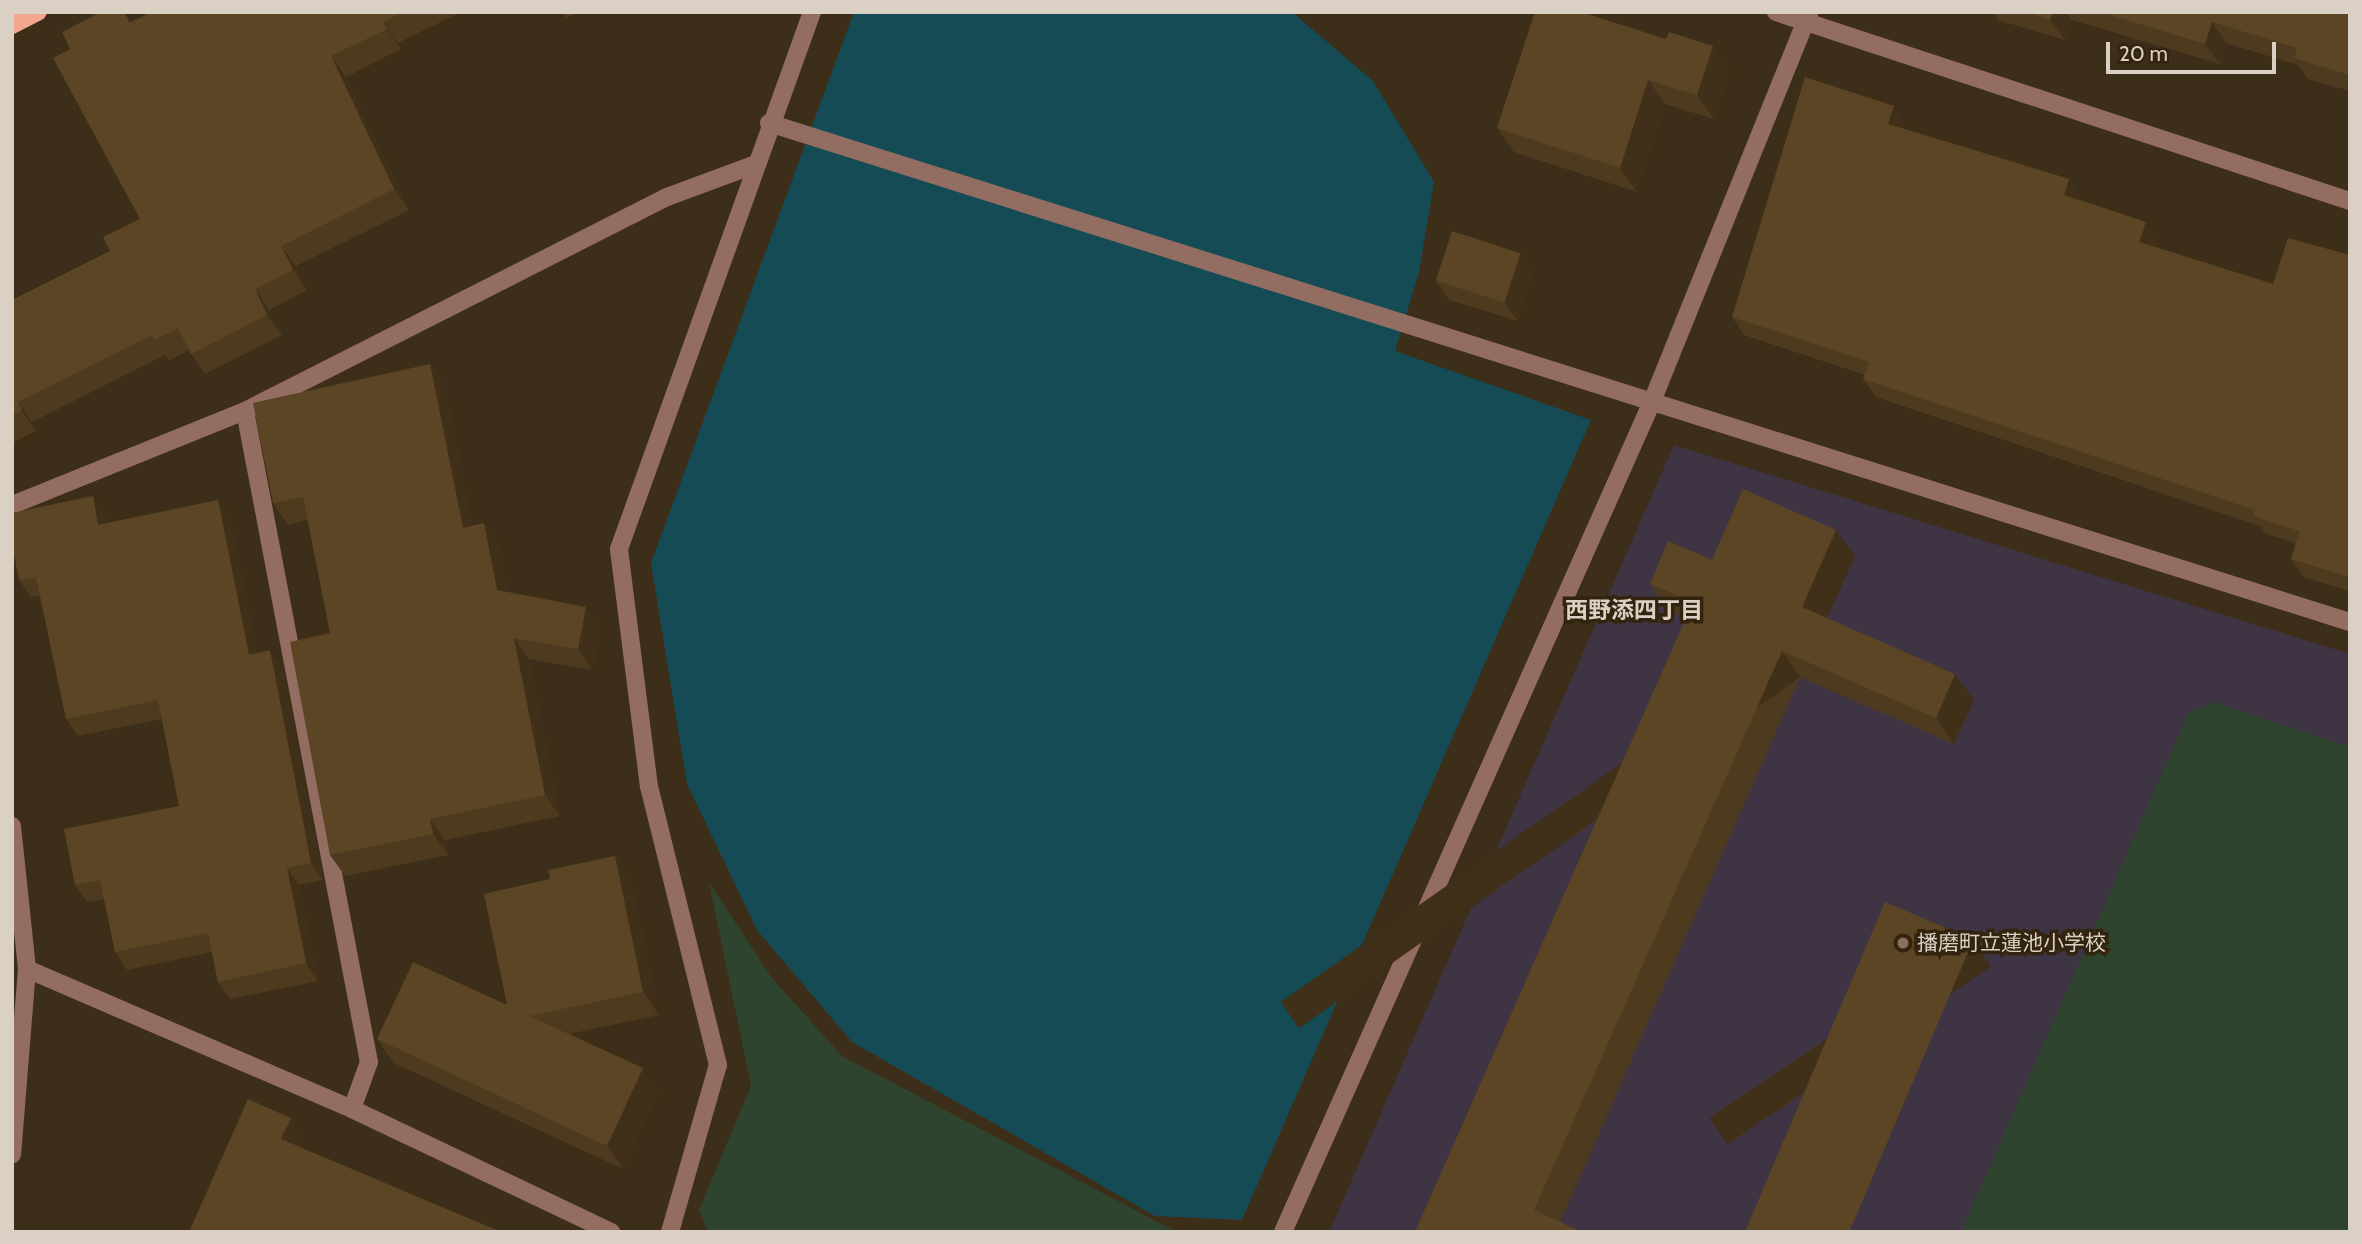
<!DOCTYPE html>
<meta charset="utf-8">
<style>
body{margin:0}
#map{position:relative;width:2362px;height:1244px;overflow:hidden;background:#3d2e19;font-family:Cabin,"Noto Sans JP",sans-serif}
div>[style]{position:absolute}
.education>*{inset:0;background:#3f3443}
.green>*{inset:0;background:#2f442f}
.water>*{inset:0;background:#154b54}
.minor>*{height:18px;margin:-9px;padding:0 9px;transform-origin:9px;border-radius:9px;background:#936d61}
.major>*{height:18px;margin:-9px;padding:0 9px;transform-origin:9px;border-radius:9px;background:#f5a68f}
.wall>*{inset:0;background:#4e3b1f}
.shaded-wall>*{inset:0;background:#403019;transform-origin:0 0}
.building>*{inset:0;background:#5b4524;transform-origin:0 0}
.dots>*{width:19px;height:19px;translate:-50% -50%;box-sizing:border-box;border:4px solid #33240f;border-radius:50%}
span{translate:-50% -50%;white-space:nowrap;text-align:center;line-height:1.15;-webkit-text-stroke:7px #33240f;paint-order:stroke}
.poi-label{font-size:21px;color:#dad0c4}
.left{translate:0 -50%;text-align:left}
.neighbourhood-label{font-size:23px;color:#dad0c4;font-weight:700}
.frame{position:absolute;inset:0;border:14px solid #dad0c4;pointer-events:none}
.scale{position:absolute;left:2106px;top:42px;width:170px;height:32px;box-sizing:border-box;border:4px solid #dad0c4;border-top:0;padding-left:9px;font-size:21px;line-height:24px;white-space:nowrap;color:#dad0c4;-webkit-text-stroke:5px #33240f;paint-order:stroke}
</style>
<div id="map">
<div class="education">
<div style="clip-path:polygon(1674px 445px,2350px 654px,2350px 1232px,1329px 1232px)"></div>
</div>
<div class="green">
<div style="clip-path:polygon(2214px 702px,2350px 747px,2350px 1232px,1961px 1232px,2188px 714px)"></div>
<div style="clip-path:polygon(709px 882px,771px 977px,842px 1056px,1173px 1230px,1243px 1232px,708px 1231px,699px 1210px,751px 1086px)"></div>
</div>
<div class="water">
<div style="clip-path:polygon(854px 12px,1292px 12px,1373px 81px,1434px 182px,1419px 272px,1395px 351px,1591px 420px,1242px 1220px,1155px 1216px,852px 1042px,757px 930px,687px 784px,651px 563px)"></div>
</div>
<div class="minor">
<div style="left:1776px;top:12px;width:604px;rotate:18.23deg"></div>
<div style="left:769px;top:123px;width:1658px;rotate:17.52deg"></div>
<div style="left:245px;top:411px;width:663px;rotate:79.22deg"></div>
<div style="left:369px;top:1062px;width:50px;rotate:109.9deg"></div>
<div style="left:12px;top:505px;width:251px;rotate:-22deg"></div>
<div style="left:245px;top:411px;width:473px;rotate:-26.9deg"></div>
<div style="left:667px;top:197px;width:95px;rotate:-20.3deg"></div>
<div style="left:12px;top:826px;width:144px;rotate:84deg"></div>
<div style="left:27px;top:969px;width:186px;rotate:94.6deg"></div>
<div style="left:27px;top:969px;width:354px;rotate:23.3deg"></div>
<div style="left:352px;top:1109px;width:287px;rotate:25.4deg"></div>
<div style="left:670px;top:1232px;width:174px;rotate:-74deg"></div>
<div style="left:718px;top:1065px;width:286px;rotate:-103.9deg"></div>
<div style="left:649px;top:787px;width:240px;rotate:-97.2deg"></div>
<div style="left:619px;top:549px;width:571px;rotate:-70.23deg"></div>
<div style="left:1283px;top:1232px;width:906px;rotate:-66.04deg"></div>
<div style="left:1651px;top:404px;width:423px;rotate:-68deg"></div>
</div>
<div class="major">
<div style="left:12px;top:25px;width:29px;rotate:-27deg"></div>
</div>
<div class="wall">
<div style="clip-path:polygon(152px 12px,461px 12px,398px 43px,401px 49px,346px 77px,409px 210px,296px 266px,307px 290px,269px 310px,282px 335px,205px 374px,189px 350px,169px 361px,165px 355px,32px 422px,36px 431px,12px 443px,12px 300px,110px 251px,140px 219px,70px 49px)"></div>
<div style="clip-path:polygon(563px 12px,580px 12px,566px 18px)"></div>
<div style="clip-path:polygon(1535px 12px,1730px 70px,1714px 119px,1665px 104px,1637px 192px,1514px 152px,1497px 128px)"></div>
<div style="clip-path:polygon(1993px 12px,2350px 12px,2350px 91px,2308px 79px,2298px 65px,2226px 43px,2220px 64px,2072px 20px,2065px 40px,1998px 20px)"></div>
<div style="clip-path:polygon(1906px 123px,1904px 129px,2069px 179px,2081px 197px,2080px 200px,2146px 222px,2158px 240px,2156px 247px,2273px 284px,2350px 255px,2350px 591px,2303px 577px,2291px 559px,2296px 543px,2266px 534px,2260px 526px,1876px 397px,1863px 379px,1865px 375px,1744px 335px,1732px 317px)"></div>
<div style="clip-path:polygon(1521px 253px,1534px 272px,1518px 321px,1449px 300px,1436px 281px)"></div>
<div style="clip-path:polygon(430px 364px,445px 385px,473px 526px,484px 523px,499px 544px,508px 592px,600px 628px,592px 670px,529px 659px,560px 816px,445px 840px,448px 855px,345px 876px,330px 855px,330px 633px,308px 520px,288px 525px,273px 503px)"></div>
<div style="clip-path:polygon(93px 496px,105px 514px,107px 523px,218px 500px,230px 517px,257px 653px,282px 667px,323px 880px,299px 885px,318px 981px,230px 999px,218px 982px,212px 952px,127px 970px,115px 952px,104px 899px,87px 902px,75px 885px,179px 806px,162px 719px,78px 736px,66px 719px,40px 596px,31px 597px,19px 580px)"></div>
<div style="clip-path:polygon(1855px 556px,1827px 618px,1974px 700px,1954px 744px,1800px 677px,1560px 1222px,1415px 1232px,1686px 618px,1668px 611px,1650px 584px,1712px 560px)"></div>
<div style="clip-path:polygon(631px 879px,659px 1015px,569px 1034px,643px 1068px,659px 1092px,623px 1169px,394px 1063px,377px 1039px,507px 1005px)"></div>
</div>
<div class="shaded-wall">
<div style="clip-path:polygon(2053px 12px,2066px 12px,2072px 20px,2065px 40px,2050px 20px)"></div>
<div style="clip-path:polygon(383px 22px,398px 43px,401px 49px,387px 29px)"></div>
<div style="clip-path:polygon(2212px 22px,2226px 43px,2220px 64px,2205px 44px)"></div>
<div style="clip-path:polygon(1713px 46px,1730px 70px,1714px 119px,1697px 95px)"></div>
<div style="clip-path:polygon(331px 56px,346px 77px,409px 210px,394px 189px)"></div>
<div style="clip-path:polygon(1648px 80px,1665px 104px,1637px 192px,1620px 168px)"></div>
<div style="clip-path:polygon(1894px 106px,1906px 123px,1900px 142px,1888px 124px)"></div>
<div style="clip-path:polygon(2069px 179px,2081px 197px,2076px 213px,2064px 195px)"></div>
<div style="clip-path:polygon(2146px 222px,2158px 240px,2152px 260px,2139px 242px)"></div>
<div style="clip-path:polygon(281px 246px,296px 266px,307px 290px,293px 270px)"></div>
<div style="clip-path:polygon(1521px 253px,1534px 272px,1518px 321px,1504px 302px)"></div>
<div style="clip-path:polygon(255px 289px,269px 310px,282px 335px,267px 315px)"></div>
<div style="clip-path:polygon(430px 364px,445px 385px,478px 549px,463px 528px)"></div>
<div style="clip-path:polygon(18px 402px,32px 422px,36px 431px,22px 411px)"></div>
<div style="clip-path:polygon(93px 496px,105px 514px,111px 542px,98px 525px)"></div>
<div style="clip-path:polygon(218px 500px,230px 517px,261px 672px,249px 655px)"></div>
<div style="clip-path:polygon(484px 523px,499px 544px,512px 611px,497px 590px)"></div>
<div style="clip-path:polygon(1836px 530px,1855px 556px,1820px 634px,1802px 607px)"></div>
<div style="clip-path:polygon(586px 607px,600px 628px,592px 670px,578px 649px)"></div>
<div style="clip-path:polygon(514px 638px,529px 659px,560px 816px,545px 795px)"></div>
<div style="clip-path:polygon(270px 650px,282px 667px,323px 880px,311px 863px)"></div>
<div style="left:1782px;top:651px;width:32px;height:612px;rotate:55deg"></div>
<div style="clip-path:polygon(1955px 674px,1974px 700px,1954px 744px,1936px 718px)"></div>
<div style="clip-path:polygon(430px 819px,445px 840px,448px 855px,433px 834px)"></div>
<div style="clip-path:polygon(615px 856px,631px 879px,659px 1015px,643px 992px)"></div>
<div style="clip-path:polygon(287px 868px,299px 885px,318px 981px,306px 963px)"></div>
<div style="left:1973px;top:940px;width:32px;height:318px;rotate:56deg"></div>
<div style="clip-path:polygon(643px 1068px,659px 1092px,623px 1169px,607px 1146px)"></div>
<div style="clip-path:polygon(291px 1118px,304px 1137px,294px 1158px,281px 1139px)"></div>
</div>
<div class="building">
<div style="clip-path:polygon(101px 12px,124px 12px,130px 23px,152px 12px,404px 12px,383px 22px,387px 29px,331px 56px,394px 189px,281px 246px,293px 270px,255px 289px,267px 315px,191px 354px,178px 328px,155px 340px,152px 335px,18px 402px,22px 411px,12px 415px,12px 300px,110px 251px,103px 237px,140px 219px,53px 58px,70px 49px,62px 32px)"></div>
<div style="clip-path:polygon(1535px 12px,1581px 12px,1666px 39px,1669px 32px,1713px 46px,1697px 95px,1648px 80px,1620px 168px,1497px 128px)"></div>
<div style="clip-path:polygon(2026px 12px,2053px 12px,2050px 20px)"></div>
<div style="clip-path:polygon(2101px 12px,2350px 12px,2350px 75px,2294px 58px,2297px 48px,2212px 22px,2205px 44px)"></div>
<div style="clip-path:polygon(1805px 77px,1894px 106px,1888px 124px,2069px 179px,2064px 195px,2146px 222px,2139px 242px,2273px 284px,2288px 238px,2350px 255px,2350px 577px,2291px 559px,2300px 531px,2253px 516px,2255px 510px,1863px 379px,1869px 362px,1732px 317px)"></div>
<div style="left:1452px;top:231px;width:72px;height:52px;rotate:18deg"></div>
<div style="clip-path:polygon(430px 364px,463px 528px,484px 523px,497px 590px,586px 607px,578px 649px,514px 638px,545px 795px,430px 819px,433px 834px,330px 855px,290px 642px,330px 633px,303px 497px,273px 503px,253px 403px)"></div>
<div style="clip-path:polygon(1743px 489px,1836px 530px,1802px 607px,1955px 674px,1936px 718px,1782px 651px,1534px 1210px,1582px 1232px,1415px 1232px,1693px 602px,1650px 584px,1668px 541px,1712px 560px)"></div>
<div style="clip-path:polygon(93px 496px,98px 525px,218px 500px,249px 655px,270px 650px,311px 863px,287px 868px,306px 963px,218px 982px,208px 933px,115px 952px,100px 880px,75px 885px,64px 829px,179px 806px,158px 700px,66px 719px,36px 577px,19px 580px,12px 544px,12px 513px)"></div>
<div style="clip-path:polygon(615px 856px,643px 992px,529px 1016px,643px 1068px,607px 1146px,377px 1039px,413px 962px,507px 1005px,484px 894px,550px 879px,548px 870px)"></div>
<div style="left:1885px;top:902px;width:96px;height:360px;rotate:23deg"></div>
<div style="clip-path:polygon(248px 1099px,291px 1118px,281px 1139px,501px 1232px,189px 1232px)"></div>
</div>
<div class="dots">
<div style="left:1903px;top:943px;background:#8d6e63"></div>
</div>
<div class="poi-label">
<span class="left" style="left:1917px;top:943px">播磨町立蓮池小学校</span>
</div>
<div class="neighbourhood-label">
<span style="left:1634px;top:610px">西野添四丁目</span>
</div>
<div class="frame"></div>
<div class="scale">20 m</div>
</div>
